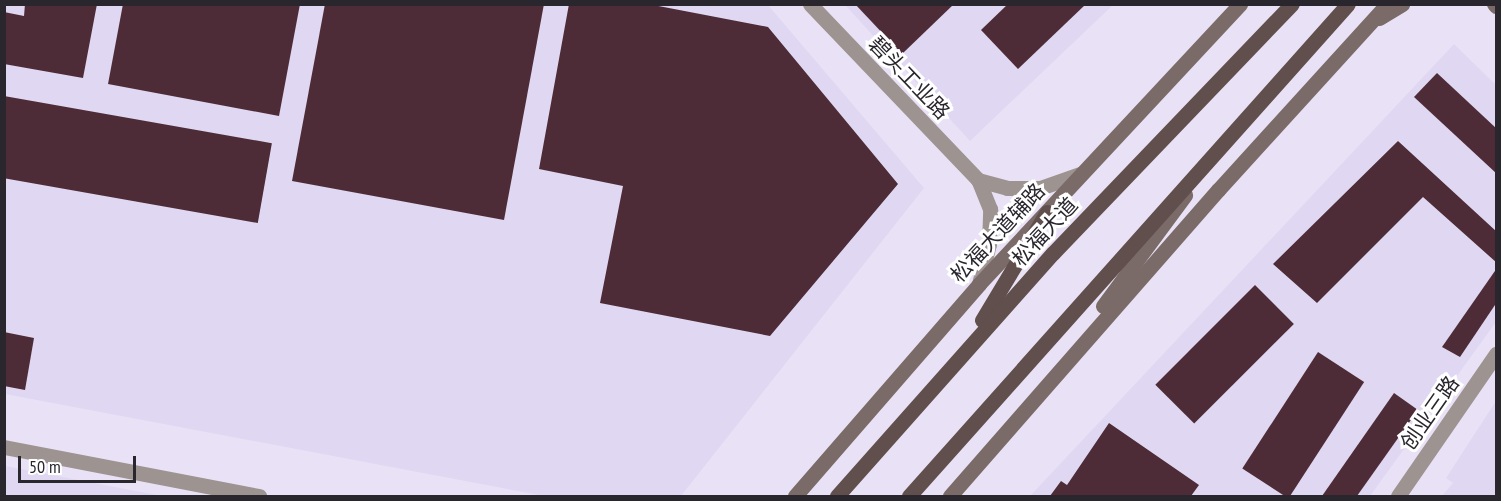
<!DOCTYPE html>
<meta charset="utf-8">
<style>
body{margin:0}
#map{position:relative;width:1501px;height:501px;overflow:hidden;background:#e9e2f6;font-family:"PT Sans Narrow","Noto Sans SC",sans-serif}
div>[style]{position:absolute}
.built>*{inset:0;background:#e0d7f2}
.building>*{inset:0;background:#4e2c37;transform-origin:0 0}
.minor>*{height:15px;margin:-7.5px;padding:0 7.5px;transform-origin:7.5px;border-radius:7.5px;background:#9d9391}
.secondary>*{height:15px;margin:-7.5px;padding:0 7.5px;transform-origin:7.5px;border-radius:7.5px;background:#7a6b68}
.primary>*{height:15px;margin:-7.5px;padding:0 7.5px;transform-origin:7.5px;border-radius:7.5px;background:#604f4c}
span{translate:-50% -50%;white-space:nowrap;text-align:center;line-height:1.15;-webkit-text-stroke:6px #fff;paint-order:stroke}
.street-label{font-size:21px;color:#29262e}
.frame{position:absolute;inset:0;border:6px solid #29262e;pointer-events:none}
.scale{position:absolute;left:18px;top:456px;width:118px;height:27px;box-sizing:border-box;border:3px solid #29262e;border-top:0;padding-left:8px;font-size:18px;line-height:21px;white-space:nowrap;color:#29262e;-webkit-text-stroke:4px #fff;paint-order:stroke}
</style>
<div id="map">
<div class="built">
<div style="clip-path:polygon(4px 5px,768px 5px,924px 188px,681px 496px,544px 496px,5px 394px)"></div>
<div style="clip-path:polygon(845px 5px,1113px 5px,970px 141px)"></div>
<div style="clip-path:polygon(1454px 44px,1496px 85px,1496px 322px,1370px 496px,1030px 496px)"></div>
<div style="clip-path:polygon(1496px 401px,1496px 496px,1442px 496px,1453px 483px,1446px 478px)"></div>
<div style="clip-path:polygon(5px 466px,162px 496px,5px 496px)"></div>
</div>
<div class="building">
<div style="clip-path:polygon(25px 4px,97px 4px,83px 78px,4px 64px,4px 12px,24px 16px)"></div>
<div style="clip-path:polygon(123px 4px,300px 4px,279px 116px,108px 84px)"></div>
<div style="clip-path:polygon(325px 4px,544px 4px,504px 220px,292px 181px)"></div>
<div style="clip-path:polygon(569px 4px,648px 4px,768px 27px,898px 184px,770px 336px,600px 303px,623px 186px,539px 169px)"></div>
<div style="clip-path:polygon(855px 4px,954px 4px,902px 54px)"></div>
<div style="clip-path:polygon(1008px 4px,1086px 4px,1018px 69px,981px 30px)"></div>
<div style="clip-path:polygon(1437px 73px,1497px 129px,1497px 174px,1414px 97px)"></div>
<div style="left:4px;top:96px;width:272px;height:81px;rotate:10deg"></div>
<div style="clip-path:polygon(1398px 141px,1497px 232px,1497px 263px,1423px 197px,1317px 303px,1273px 264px)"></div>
<div style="clip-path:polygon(1497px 268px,1497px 302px,1460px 357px,1442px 347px)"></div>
<div style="left:1255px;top:285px;width:55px;height:141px;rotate:45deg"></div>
<div style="clip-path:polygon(4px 332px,34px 338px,25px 390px,4px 386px)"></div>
<div style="left:1318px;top:352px;width:55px;height:139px;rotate:33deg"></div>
<div style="clip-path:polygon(1394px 393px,1418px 410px,1357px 496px,1322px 496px)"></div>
<div style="clip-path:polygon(1109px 423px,1199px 485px,1191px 496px,1050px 496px,1061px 481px,1067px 485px)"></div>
</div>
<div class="minor">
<div style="left:810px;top:4px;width:243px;rotate:46.3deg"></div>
<div style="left:979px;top:284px;width:41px;rotate:-76deg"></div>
<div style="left:989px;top:244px;width:35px;rotate:-88deg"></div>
<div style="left:990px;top:209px;width:31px;rotate:-112deg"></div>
<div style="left:978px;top:180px;width:30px;rotate:15deg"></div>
<div style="left:1007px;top:188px;width:33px"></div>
<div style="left:1040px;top:188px;width:42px;rotate:-19.3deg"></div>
<div style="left:4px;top:447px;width:260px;rotate:10.9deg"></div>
<div style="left:1398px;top:496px;width:173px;rotate:-55.4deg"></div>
</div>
<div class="secondary">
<div style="left:1494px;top:4px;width:3px;rotate:45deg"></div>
<div style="left:1379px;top:18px;width:27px;rotate:-31deg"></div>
<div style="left:1103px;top:306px;width:138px;rotate:-53.5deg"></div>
<div style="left:795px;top:496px;width:281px;rotate:-49deg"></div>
<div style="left:979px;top:284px;width:383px;rotate:-47deg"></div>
<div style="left:950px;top:496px;width:407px;rotate:-48.8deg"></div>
<div style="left:1218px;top:190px;width:251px;rotate:-47.7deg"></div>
</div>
<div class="primary">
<div style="left:982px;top:320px;width:126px;rotate:-59deg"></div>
<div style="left:837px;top:496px;width:325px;rotate:-48.4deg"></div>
<div style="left:1053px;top:253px;width:345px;rotate:-46.2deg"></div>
<div style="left:909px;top:496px;width:659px;rotate:-48.26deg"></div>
</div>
<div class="street-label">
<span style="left:909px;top:78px;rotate:46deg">碧头工业路</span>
<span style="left:1045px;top:232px;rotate:-47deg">松福大道</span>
<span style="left:998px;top:233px;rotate:-47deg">松福大道辅路</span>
<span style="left:1430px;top:413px;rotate:-55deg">创业三路</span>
</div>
<div class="frame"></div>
<div class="scale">50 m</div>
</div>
